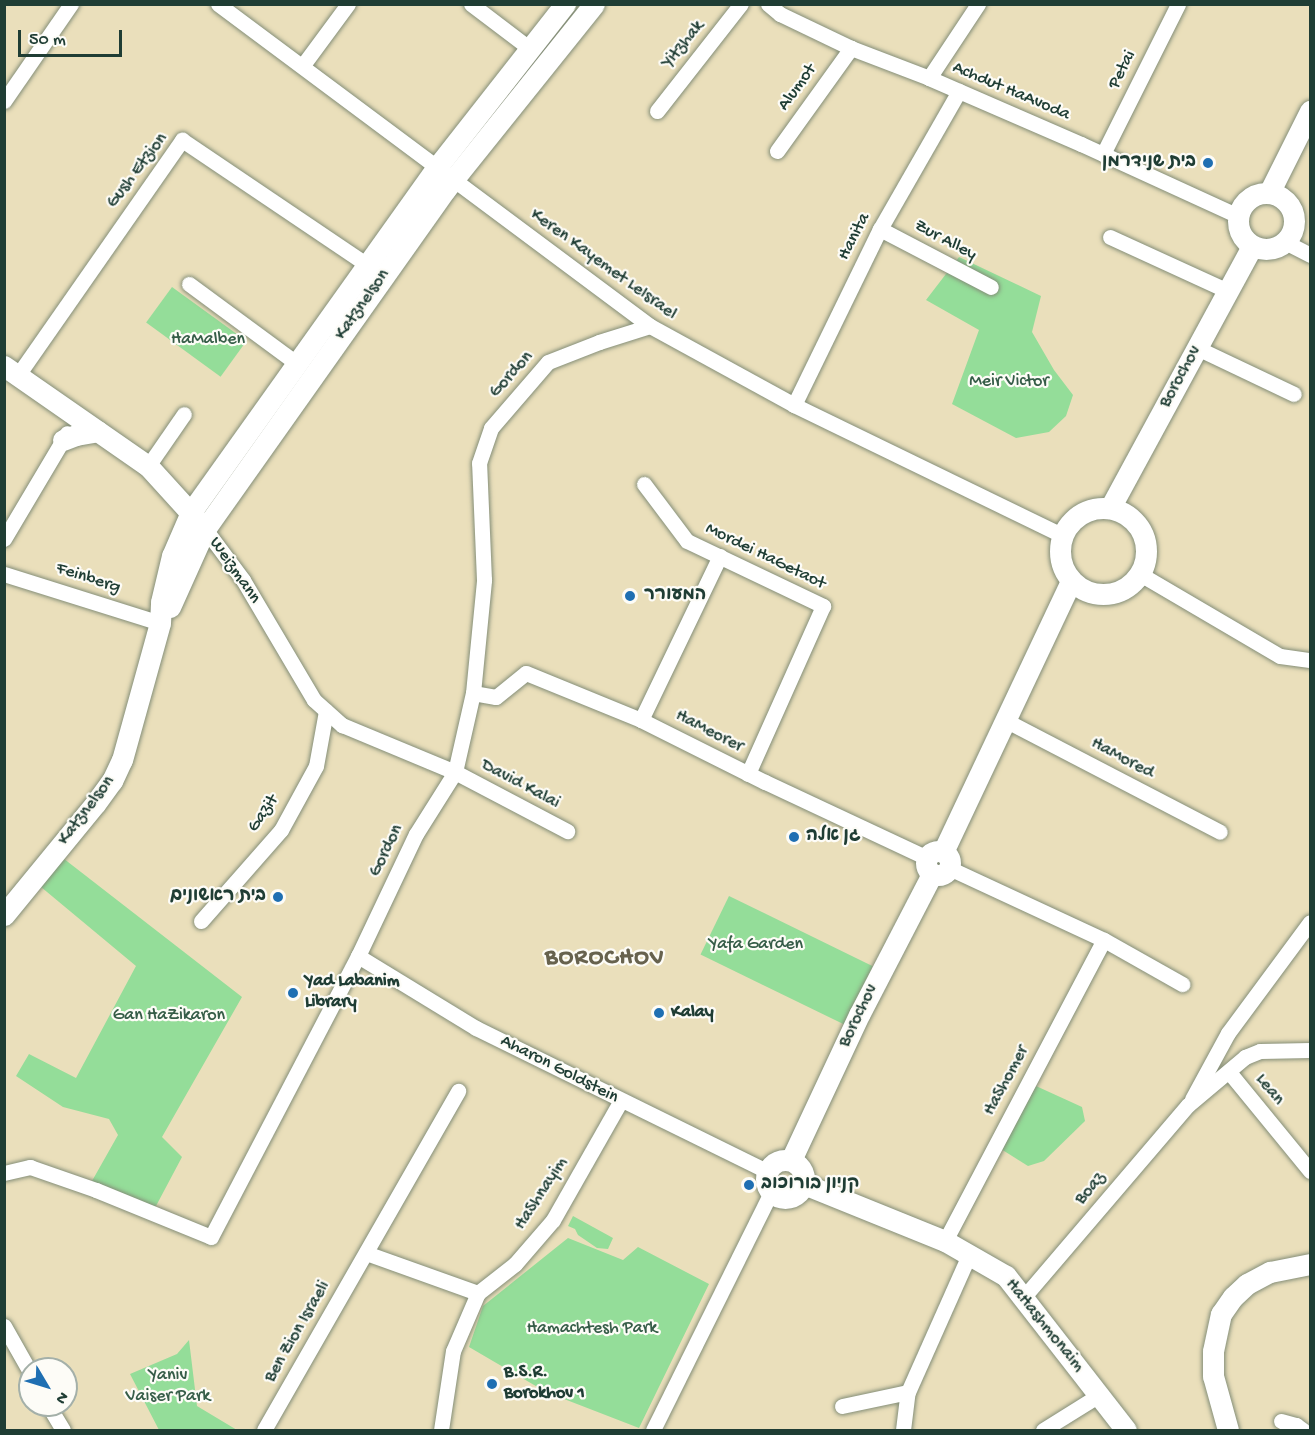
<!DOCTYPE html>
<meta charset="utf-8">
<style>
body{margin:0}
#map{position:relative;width:1315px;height:1435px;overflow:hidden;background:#eadfbb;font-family:"Gochi Hand","Playpen Sans Hebrew",sans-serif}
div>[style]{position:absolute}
.green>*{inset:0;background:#94dd99;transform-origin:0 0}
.roads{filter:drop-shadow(0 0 2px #848e78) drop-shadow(0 0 2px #848e78)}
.street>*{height:15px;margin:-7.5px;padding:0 7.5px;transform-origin:7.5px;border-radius:7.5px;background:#fff}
.secondary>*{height:21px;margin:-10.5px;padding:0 10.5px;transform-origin:10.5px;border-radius:10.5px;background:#fff}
.secondary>.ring{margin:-10.5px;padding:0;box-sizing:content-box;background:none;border:21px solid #fff;border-radius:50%}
.dots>*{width:16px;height:16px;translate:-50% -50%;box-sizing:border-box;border:3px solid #fdfcf7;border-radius:50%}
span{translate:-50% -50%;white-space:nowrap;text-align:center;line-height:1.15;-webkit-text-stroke:4.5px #fdfcf7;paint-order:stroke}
.street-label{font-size:18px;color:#1f3d34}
.poi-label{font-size:18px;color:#1f3d34;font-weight:700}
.right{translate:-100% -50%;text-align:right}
.left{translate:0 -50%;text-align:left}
.park-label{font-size:18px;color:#365d48}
.district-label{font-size:24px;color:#67624e;font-weight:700;letter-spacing:1.5px}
.frame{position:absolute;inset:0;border:6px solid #1f3d34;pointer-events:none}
.north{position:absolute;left:18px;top:1357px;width:60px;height:60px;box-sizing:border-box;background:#fdfcf7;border:2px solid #a4b0a9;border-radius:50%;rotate:128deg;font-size:16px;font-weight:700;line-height:24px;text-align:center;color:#1f3d34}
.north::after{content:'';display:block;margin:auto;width:21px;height:27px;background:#1f6fb2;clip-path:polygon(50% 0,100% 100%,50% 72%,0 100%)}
.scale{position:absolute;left:18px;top:30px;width:104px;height:27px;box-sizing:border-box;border:3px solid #1f3d34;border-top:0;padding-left:8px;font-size:18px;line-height:21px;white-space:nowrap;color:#1f3d34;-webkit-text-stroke:4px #fdfcf7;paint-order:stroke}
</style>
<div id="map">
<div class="green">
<div style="clip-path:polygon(959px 257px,1041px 296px,1032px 332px,1054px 370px,1073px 395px,1066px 416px,1049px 432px,1016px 438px,952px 404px,979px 330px,926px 300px)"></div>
<div style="left:172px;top:287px;width:92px;height:44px;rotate:36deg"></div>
<div style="clip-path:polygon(59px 855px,242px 997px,162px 1137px,182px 1157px,156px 1206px,140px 1209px,92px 1181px,118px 1135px,109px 1119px,63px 1107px,16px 1076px,29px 1054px,76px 1078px,136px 966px,35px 882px)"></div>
<div style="left:729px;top:896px;width:160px;height:65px;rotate:26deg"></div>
<div style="clip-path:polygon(1036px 1086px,1082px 1107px,1085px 1121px,1044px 1161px,1028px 1166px,1001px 1149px)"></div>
<div style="clip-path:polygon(573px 1216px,613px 1238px,608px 1249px,597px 1248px,578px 1235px,575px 1229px,568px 1226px)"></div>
<div style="clip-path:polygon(568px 1238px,623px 1260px,638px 1247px,709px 1284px,639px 1428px,546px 1392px,469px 1347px,483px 1306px)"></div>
<div style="clip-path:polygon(189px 1340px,197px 1406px,237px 1430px,159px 1430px,130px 1374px,177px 1354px)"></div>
</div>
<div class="roads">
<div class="street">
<div style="left:218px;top:4px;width:539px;rotate:36.7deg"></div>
<div style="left:650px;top:326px;width:164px;rotate:28.7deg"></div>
<div style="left:794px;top:405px;width:298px;rotate:25.9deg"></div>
<div style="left:471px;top:4px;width:73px;rotate:37.2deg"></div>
<div style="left:768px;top:4px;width:16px;rotate:40deg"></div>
<div style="left:780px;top:14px;width:79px;rotate:25.6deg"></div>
<div style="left:851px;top:48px;width:84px;rotate:21deg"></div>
<div style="left:929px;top:78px;width:166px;rotate:23.5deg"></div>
<div style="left:1081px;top:144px;width:173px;rotate:24.6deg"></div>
<div style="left:303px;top:65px;width:76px;rotate:-53.6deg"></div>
<div style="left:929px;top:78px;width:89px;rotate:-56.5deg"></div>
<div style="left:4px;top:101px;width:118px;rotate:-55.4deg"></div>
<div style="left:657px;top:111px;width:136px;rotate:-51.9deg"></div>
<div style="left:777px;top:151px;width:127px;rotate:-54.3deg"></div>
<div style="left:1103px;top:154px;width:168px;rotate:-63.4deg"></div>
<div style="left:880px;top:229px;width:125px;rotate:27.6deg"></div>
<div style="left:1110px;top:237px;width:130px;rotate:24.6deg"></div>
<div style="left:1285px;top:242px;width:28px;rotate:27deg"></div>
<div style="left:189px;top:284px;width:133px;rotate:36.4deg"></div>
<div style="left:1197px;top:348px;width:107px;rotate:25.4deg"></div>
<div style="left:18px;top:375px;width:287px;rotate:-55.1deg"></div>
<div style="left:182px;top:140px;width:223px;rotate:34deg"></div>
<div style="left:794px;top:405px;width:196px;rotate:-64deg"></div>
<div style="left:880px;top:229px;width:159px;rotate:-60.2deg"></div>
<div style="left:148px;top:466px;width:63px;rotate:-55.3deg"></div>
<div style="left:644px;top:484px;width:71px;rotate:53deg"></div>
<div style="left:687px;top:541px;width:151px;rotate:25.5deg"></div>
<div style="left:823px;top:606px;width:184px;rotate:114.1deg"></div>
<div style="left:205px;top:529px;width:64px;rotate:53.3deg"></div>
<div style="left:243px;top:580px;width:139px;rotate:59.4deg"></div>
<div style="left:314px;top:700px;width:38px;rotate:42deg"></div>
<div style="left:342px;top:725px;width:122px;rotate:22.6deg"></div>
<div style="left:455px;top:772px;width:127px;rotate:27.8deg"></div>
<div style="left:4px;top:539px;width:123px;rotate:-59.3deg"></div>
<div style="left:4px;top:574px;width:164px;rotate:17.4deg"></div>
<div style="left:1140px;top:574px;width:162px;rotate:30.4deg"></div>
<div style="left:1280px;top:656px;width:30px;rotate:8deg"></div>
<div style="left:473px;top:693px;width:23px;rotate:10deg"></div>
<div style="left:496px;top:697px;width:38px;rotate:-39deg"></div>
<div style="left:526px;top:673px;width:124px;rotate:22.2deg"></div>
<div style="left:641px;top:720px;width:139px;rotate:26.6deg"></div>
<div style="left:765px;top:782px;width:179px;rotate:25.1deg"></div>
<div style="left:641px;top:720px;width:182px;rotate:-64.3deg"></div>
<div style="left:1005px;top:720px;width:242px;rotate:27.5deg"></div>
<div style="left:949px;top:868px;width:171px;rotate:24.9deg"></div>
<div style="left:1104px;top:940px;width:90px;rotate:29.4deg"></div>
<div style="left:201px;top:921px;width:121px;rotate:-48.7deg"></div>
<div style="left:281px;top:830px;width:73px;rotate:-61.3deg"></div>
<div style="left:316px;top:766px;width:56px;rotate:-79.7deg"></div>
<div style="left:358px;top:956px;width:138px;rotate:31.4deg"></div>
<div style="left:476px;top:1028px;width:324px;rotate:26.2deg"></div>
<div style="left:1229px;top:1072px;width:128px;rotate:50.7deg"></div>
<div style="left:1192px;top:1099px;width:75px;rotate:-61.4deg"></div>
<div style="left:1228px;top:1033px;width:138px;rotate:-53.5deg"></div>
<div style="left:4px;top:1173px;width:27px;rotate:-13deg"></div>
<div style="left:30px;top:1167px;width:70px;rotate:19.2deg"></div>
<div style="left:96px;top:1190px;width:124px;rotate:22.2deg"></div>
<div style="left:211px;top:1237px;width:317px;rotate:-62.4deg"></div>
<div style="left:358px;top:956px;width:135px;rotate:-64.6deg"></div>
<div style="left:416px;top:834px;width:73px;rotate:-57.8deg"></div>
<div style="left:455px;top:772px;width:81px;rotate:-77.2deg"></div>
<div style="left:473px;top:693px;width:114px;rotate:-84.4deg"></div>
<div style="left:484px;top:580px;width:117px;rotate:-92.4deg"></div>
<div style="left:479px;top:463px;width:37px;rotate:-71deg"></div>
<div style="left:491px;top:428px;width:87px;rotate:-49.2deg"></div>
<div style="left:548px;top:362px;width:55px;rotate:-21.4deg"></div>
<div style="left:599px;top:342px;width:53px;rotate:-17.4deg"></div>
<div style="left:945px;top:1241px;width:340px;rotate:-62.2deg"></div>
<div style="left:366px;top:1253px;width:119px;rotate:19.7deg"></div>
<div style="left:1023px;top:1298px;width:254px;rotate:-49.5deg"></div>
<div style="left:1188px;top:1105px;width:75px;rotate:-40.1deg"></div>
<div style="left:1245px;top:1057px;width:16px;rotate:-22deg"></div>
<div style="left:1260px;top:1051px;width:50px;rotate:-1.1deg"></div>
<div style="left:4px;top:1326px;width:53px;rotate:60.5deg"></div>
<div style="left:48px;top:1405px;width:29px;rotate:59deg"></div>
<div style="left:842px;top:1406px;width:67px;rotate:-12deg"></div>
<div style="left:1281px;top:1421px;width:16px;rotate:15deg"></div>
<div style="left:1296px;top:1425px;width:9px;rotate:36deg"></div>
<div style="left:264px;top:1430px;width:391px;rotate:-60.2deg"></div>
<div style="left:441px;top:1430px;width:80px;rotate:-81.4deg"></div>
<div style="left:453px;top:1351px;width:63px;rotate:-66.7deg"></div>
<div style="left:478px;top:1293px;width:47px;rotate:-38.1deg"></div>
<div style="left:515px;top:1264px;width:58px;rotate:-49.2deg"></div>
<div style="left:553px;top:1220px;width:136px;rotate:-60.4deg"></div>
<div style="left:653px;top:1430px;width:266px;rotate:-63.6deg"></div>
<div style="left:903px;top:1430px;width:38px;rotate:-83deg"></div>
<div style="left:908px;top:1392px;width:150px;rotate:-66deg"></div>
<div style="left:1043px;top:1430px;width:66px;rotate:-32deg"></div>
</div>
<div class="secondary">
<div style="left:1269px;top:193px;width:92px;rotate:-63.4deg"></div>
<div class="ring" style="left:1238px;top:193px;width:35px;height:35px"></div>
<div style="left:4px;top:366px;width:175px;rotate:34.8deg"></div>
<div style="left:148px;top:466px;width:76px;rotate:47.7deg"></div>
<div style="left:63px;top:440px;width:14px;rotate:-21deg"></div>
<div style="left:76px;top:435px;width:22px;rotate:-10deg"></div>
<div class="ring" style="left:1060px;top:508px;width:65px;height:65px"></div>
<div style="left:1110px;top:508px;width:298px;rotate:-61.5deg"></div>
<div style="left:170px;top:607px;width:85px;rotate:-65.8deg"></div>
<div style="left:205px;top:529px;width:415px;rotate:-54.7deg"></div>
<div style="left:445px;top:190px;width:238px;rotate:-51.3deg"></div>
<div class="ring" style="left:926px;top:851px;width:3px;height:3px"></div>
<div style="left:943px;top:852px;width:300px;rotate:-64.7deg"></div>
<div style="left:4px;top:915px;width:144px;rotate:-50.7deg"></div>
<div style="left:95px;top:804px;width:29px;rotate:-54deg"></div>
<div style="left:112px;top:781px;width:23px;rotate:-65deg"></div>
<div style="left:122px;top:760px;width:142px;rotate:-74.5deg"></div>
<div style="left:160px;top:623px;width:21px;rotate:-87deg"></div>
<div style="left:161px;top:602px;width:47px;rotate:-76.6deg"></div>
<div style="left:172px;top:556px;width:48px;rotate:-66.6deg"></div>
<div style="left:191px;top:512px;width:425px;rotate:-54.5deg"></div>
<div style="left:438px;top:166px;width:206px;rotate:-51.9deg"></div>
<div class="ring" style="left:766px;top:1160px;width:17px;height:17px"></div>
<div style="left:791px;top:1160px;width:162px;rotate:-64.9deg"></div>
<div style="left:860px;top:1013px;width:157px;rotate:-62.6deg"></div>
<div style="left:804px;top:1184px;width:152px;rotate:22deg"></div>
<div style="left:945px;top:1241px;width:70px;rotate:29.8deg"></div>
<div style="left:1006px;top:1276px;width:195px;rotate:52.1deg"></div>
<div style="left:1228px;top:1430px;width:56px;rotate:-105.5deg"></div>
<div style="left:1213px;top:1376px;width:25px;rotate:-90deg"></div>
<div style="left:1213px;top:1351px;width:38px;rotate:-78deg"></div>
<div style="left:1221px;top:1314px;width:21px;rotate:-55deg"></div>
<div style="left:1233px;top:1297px;width:19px;rotate:-43deg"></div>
<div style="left:1247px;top:1284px;width:26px;rotate:-28deg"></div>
<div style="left:1270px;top:1272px;width:41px;rotate:-11.3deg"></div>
</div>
</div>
<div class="dots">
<div style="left:1208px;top:163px;background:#1f6fb2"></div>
<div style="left:630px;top:596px;background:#1f6fb2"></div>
<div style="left:794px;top:837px;background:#1f6fb2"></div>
<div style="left:278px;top:897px;background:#1f6fb2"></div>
<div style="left:293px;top:993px;background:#1f6fb2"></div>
<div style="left:659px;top:1013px;background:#1f6fb2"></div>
<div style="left:749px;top:1185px;background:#1f6fb2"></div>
<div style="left:492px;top:1384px;background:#1f6fb2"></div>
</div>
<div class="street-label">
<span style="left:684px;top:45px;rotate:-51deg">Yitzhak</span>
<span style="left:1123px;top:70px;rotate:-63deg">Petai</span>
<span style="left:798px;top:88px;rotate:-54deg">Alumot</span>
<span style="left:1011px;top:92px;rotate:23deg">Achdut HaAvoda</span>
<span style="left:138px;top:171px;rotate:-53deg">Gush Etzion</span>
<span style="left:855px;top:237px;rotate:-63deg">Hanita</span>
<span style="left:945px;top:241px;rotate:28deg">Zur Alley</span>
<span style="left:603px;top:265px;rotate:36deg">Keren Kayemet LeIsrael</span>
<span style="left:363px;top:305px;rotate:-55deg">Katznelson</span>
<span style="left:512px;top:375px;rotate:-48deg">Gordon</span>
<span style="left:1181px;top:377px;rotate:-61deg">Borochov</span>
<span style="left:765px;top:557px;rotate:26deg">Mordei HaGetaot</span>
<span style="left:234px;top:571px;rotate:55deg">Weizmann</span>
<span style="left:88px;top:579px;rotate:18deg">Feinberg</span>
<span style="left:709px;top:732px;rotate:27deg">HaMeorer</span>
<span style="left:1122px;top:759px;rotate:28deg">HaMored</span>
<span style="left:520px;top:785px;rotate:28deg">David Kalai</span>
<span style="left:87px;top:811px;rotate:-53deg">Katznelson</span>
<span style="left:264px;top:814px;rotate:-56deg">Gazit</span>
<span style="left:387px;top:851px;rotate:-64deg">Gordon</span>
<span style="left:859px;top:1016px;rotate:-64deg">Borochov</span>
<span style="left:559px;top:1070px;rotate:27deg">Aharon Goldstein</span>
<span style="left:1007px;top:1081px;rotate:-62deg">HaShomer</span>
<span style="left:1269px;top:1090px;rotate:51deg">Lean</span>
<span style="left:1091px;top:1189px;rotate:-49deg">Boaz</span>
<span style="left:542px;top:1194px;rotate:-57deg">HaShnayim</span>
<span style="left:1044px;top:1326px;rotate:51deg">HaHashmonaim</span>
<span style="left:298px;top:1332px;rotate:-60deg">Ben Zion Israeli</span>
</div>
<div class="poi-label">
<span class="right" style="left:1196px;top:163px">בית שנידרמן</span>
<span class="left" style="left:644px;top:596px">המעורר</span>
<span class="left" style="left:806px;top:837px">גן אלה</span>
<span class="right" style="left:266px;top:897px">בית ראשונים</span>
<span class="left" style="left:305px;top:993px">Yad Labanim<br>Library</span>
<span class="left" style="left:671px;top:1013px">Kalay</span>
<span class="left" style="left:761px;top:1185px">קניון בורוכוב</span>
<span class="left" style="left:504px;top:1384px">B.S.R.<br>Borokhov 1</span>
</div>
<div class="park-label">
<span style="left:208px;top:340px">HaMalben</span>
<span style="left:1009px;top:382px">Meir Victor</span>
<span style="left:756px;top:945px">Yafa Garden</span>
<span style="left:169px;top:1016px">Gan HaZikaron</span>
<span style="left:592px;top:1329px">Hamachtesh Park</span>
<span style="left:168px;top:1387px">Yaniv<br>Vaiser Park</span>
</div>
<div class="district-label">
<span style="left:605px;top:959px">BOROCHOV</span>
</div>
<div class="frame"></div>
<div class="north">N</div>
<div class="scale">50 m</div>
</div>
